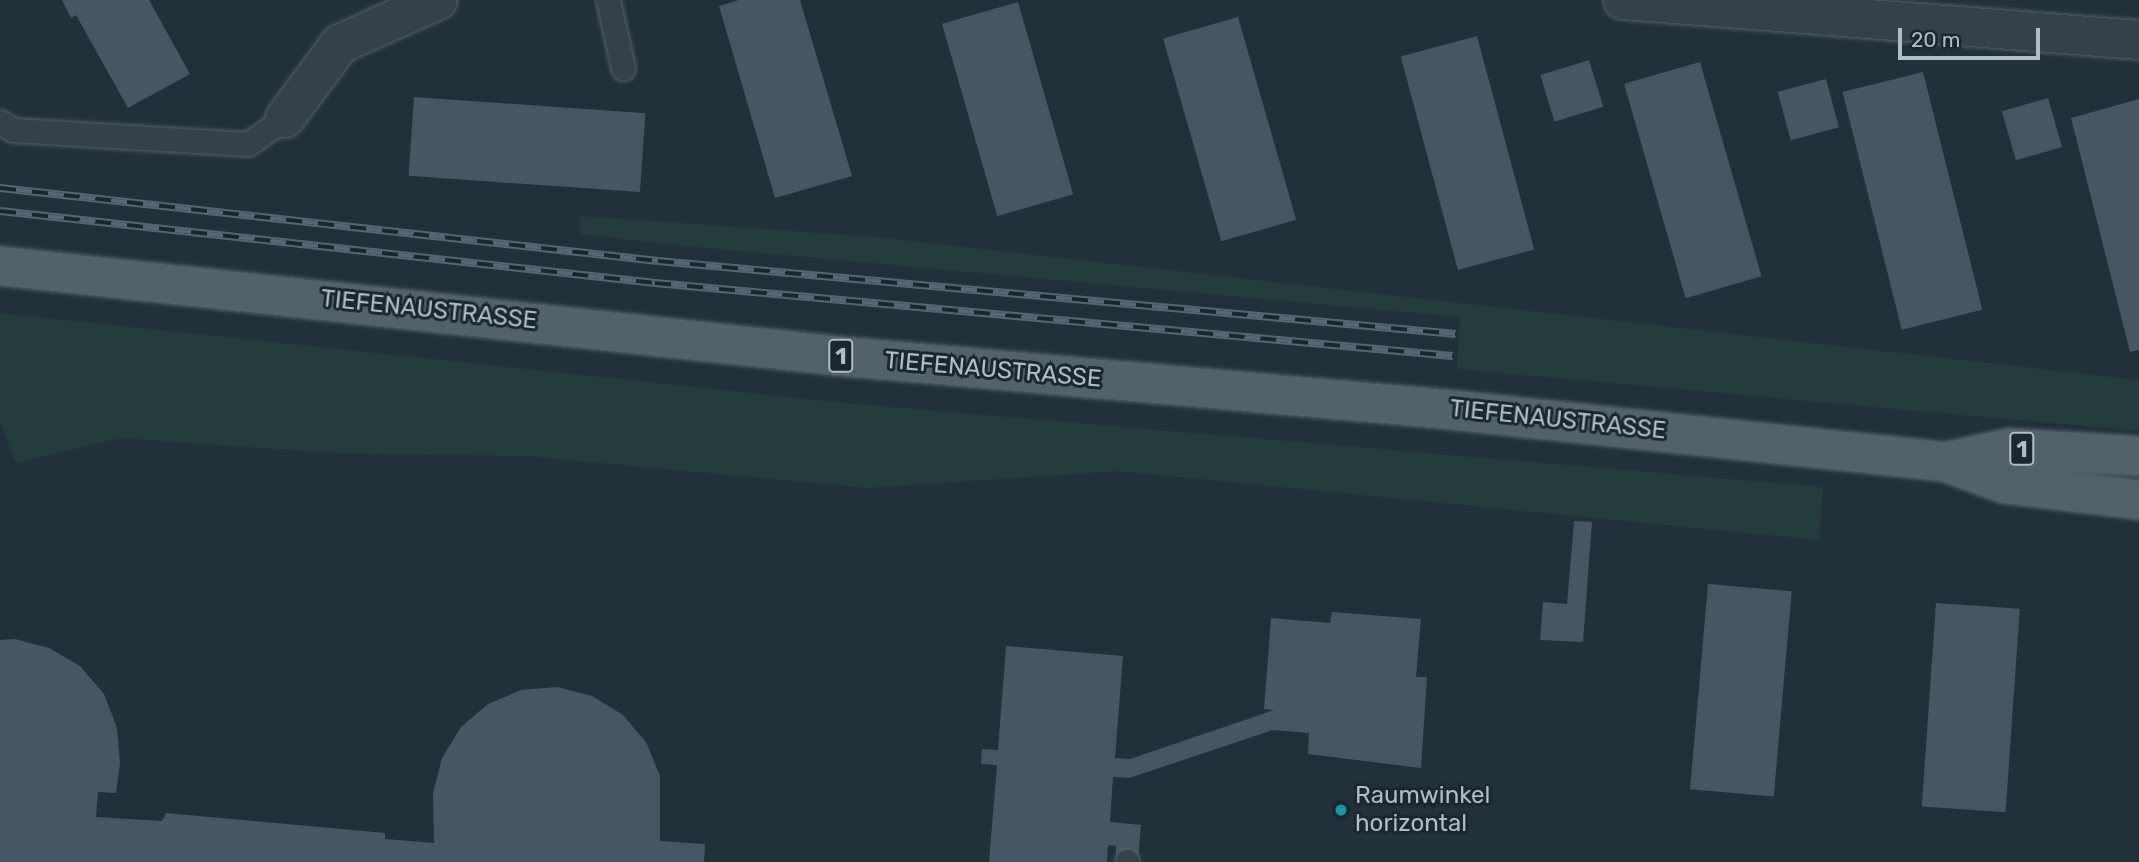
<!DOCTYPE html>
<style>
body{margin:0}
#map{position:relative;width:2139px;height:862px;overflow:hidden;background:#21313c;font-family:Rubik,sans-serif}
div>[style]{position:absolute}
.green>*{inset:0;background:#233d3c}
.building>*{inset:0;background:#445763;transform-origin:0 0}
.roads{filter:drop-shadow(0 0 2px #53606a) drop-shadow(0 0 2px #53606a)}
.lane>*{height:23px;margin:-11.5px;padding:0 11.5px;transform-origin:11.5px;border-radius:11.5px;background:#35424c}
.street>*{height:38px;margin:-19px;padding:0 19px;transform-origin:19px;border-radius:19px;background:#35424c}
.primary>*{height:38px;margin:-19px;padding:0 19px;transform-origin:19px;border-radius:19px;background:#52626d}
.rail>*{height:8px;margin-top:-4px;transform-origin:0;background:repeating-linear-gradient(90deg,#1a2731 0 16px,#566774 0 32px);box-sizing:border-box;border-block:2px solid #566774}
.dots>*{width:19px;height:19px;translate:-50% -50%;box-sizing:border-box;border:4px solid #1a2731;border-radius:50%}
span{translate:-50% -50%;white-space:nowrap;text-align:center;line-height:1.15;-webkit-text-stroke:6px #1a2731;paint-order:stroke}
.shield-label span{padding:2px 5px;background:#1a2731;border:2px solid;border-radius:5px;-webkit-text-stroke-width:0}
.shield-label{font-size:23px;color:#b0bdc8;font-weight:700}
.street-label{font-size:24px;color:#b0bdc8}
.poi-label{font-size:24px;color:#b0bdc8}
.left{translate:0 -50%;text-align:left}
.scale{position:absolute;left:1898px;top:28px;width:142px;height:32px;box-sizing:border-box;border:4px solid #b0bdc8;border-top:0;padding-left:9px;font-size:21px;line-height:24px;white-space:nowrap;color:#b0bdc8;-webkit-text-stroke:5px #1a2731;paint-order:stroke}
</style>
<div id="map">
<div class="green">
<div style="clip-path:polygon(580px 216px,876px 237px,2139px 380px,2139px 431px,1457px 369px,1460px 317px,685px 246px,579px 234px)"></div>
<div style="clip-path:polygon(0 313px,845px 403px,1823px 487px,1819px 540px,1118px 471px,868px 488px,525px 456px,331px 453px,120px 438px,16px 463px,0 422px)"></div>
</div>
<div class="building">
<div style="clip-path:polygon(62px 0,149px 0,190px 74px,128px 108px,76px 15px,71px 18px)"></div>
<div style="clip-path:polygon(739px 0,800px 0,852px 176px,775px 198px,719px 6px)"></div>
<div style="left:1018px;top:2px;width:200px;height:79px;rotate:74deg"></div>
<div style="left:1238px;top:17px;width:211px;height:78px;rotate:74deg"></div>
<div style="left:1477px;top:36px;width:221px;height:79px;rotate:75deg"></div>
<div style="left:1589px;top:60px;width:49px;height:51px;rotate:73deg"></div>
<div style="left:1700px;top:62px;width:223px;height:79px;rotate:74deg"></div>
<div style="left:1923px;top:72px;width:245px;height:83px;rotate:76deg"></div>
<div style="left:1826px;top:79px;width:50px;height:50px;rotate:75deg"></div>
<div style="left:414px;top:97px;width:232px;height:79px;rotate:4deg"></div>
<div style="left:2048px;top:98px;width:51px;height:48px;rotate:74deg"></div>
<div style="clip-path:polygon(2139px 99px,2139px 350px,2130px 352px,2071px 118px)"></div>
<div style="clip-path:polygon(1574px 521px,1592px 522px,1583px 642px,1540px 640px,1543px 602px,1567px 604px)"></div>
<div style="left:1708px;top:584px;width:84px;height:206px;rotate:5deg"></div>
<div style="left:1936px;top:603px;width:84px;height:204px;rotate:4deg"></div>
<div style="clip-path:polygon(1332px 612px,1421px 619px,1416px 677px,1427px 677px,1421px 768px,1308px 754px,1309px 733px,1273px 730px,1129px 778px,1113px 777px,1110px 822px,1141px 825px,1138px 860px,1116px 858px,1116px 846px,1108px 845px,1107px 862px,989px 862px,997px 765px,981px 764px,982px 749px,998px 750px,1006px 646px,1123px 656px,1115px 758px,1130px 759px,1274px 710px,1264px 709px,1271px 618px,1330px 623px)"></div>
<div style="clip-path:polygon(15px 639px,49px 648px,80px 666px,104px 694px,117px 728px,120px 763px,116px 793px,98px 792px,96px 817px,162px 821px,166px 813px,385px 833px,385px 839px,434px 843px,433px 793px,442px 758px,461px 727px,488px 704px,521px 690px,557px 687px,592px 696px,623px 715px,646px 742px,660px 776px,660px 841px,705px 844px,704px 862px,0 862px,0 640px)"></div>
</div>
<div class="roads">
<div class="lane">
<div style="left:608px;top:0;width:70px;rotate:77.6deg"></div>
<div style="left:0;top:122px;width:15px;rotate:32deg"></div>
<div style="left:13px;top:130px;width:235px;rotate:3.4deg"></div>
<div style="left:248px;top:144px;width:45px;rotate:-35.1deg"></div>
<div style="left:1127px;top:862px;width:1px;rotate:-90deg"></div>
</div>
<div class="street">
<div style="left:1623px;top:0;width:518px;rotate:4.43deg"></div>
<div style="left:285px;top:118px;width:92px;rotate:-53.4deg"></div>
<div style="left:340px;top:44px;width:107px;rotate:-24.2deg"></div>
</div>
<div class="primary">
<div style="left:0;top:266px;width:843px;rotate:6.13deg"></div>
<div style="left:838px;top:356px;width:606px;rotate:5.01deg"></div>
<div style="left:1442px;top:409px;width:442px;rotate:6deg"></div>
<div style="left:1882px;top:455px;width:63px;rotate:6.3deg"></div>
<div style="left:1945px;top:462px;width:64px;rotate:20.1deg"></div>
<div style="left:2005px;top:484px;width:135px;rotate:6.8deg"></div>
<div style="left:1945px;top:462px;width:66px;rotate:-12.3deg"></div>
<div style="left:2009px;top:448px;width:130px;rotate:3.5deg"></div>
</div>
</div>
<div class="rail">
<div style="left:0;top:188px;width:662px;rotate:6.33deg"></div>
<div style="left:658px;top:261px;width:801px;rotate:5.23deg"></div>
<div style="left:0;top:211px;width:659px;rotate:6.27deg"></div>
<div style="left:655px;top:283px;width:801px;rotate:5.23deg"></div>
</div>
<div class="dots">
<div style="left:1341px;top:810px;background:#0f9aa8"></div>
</div>
<div class="shield-label">
<span style="left:841px;top:356px">1</span>
<span style="left:2022px;top:449px">1</span>
</div>
<div class="street-label">
<span style="left:429px;top:310px;rotate:6deg">TIEFENAUSTRASSE</span>
<span style="left:993px;top:370px;rotate:5deg">TIEFENAUSTRASSE</span>
<span style="left:1558px;top:420px;rotate:6deg">TIEFENAUSTRASSE</span>
</div>
<div class="poi-label">
<span class="left" style="left:1355px;top:810px">Raumwinkel<br>horizontal</span>
</div>
<div class="scale">20 m</div>
</div>
